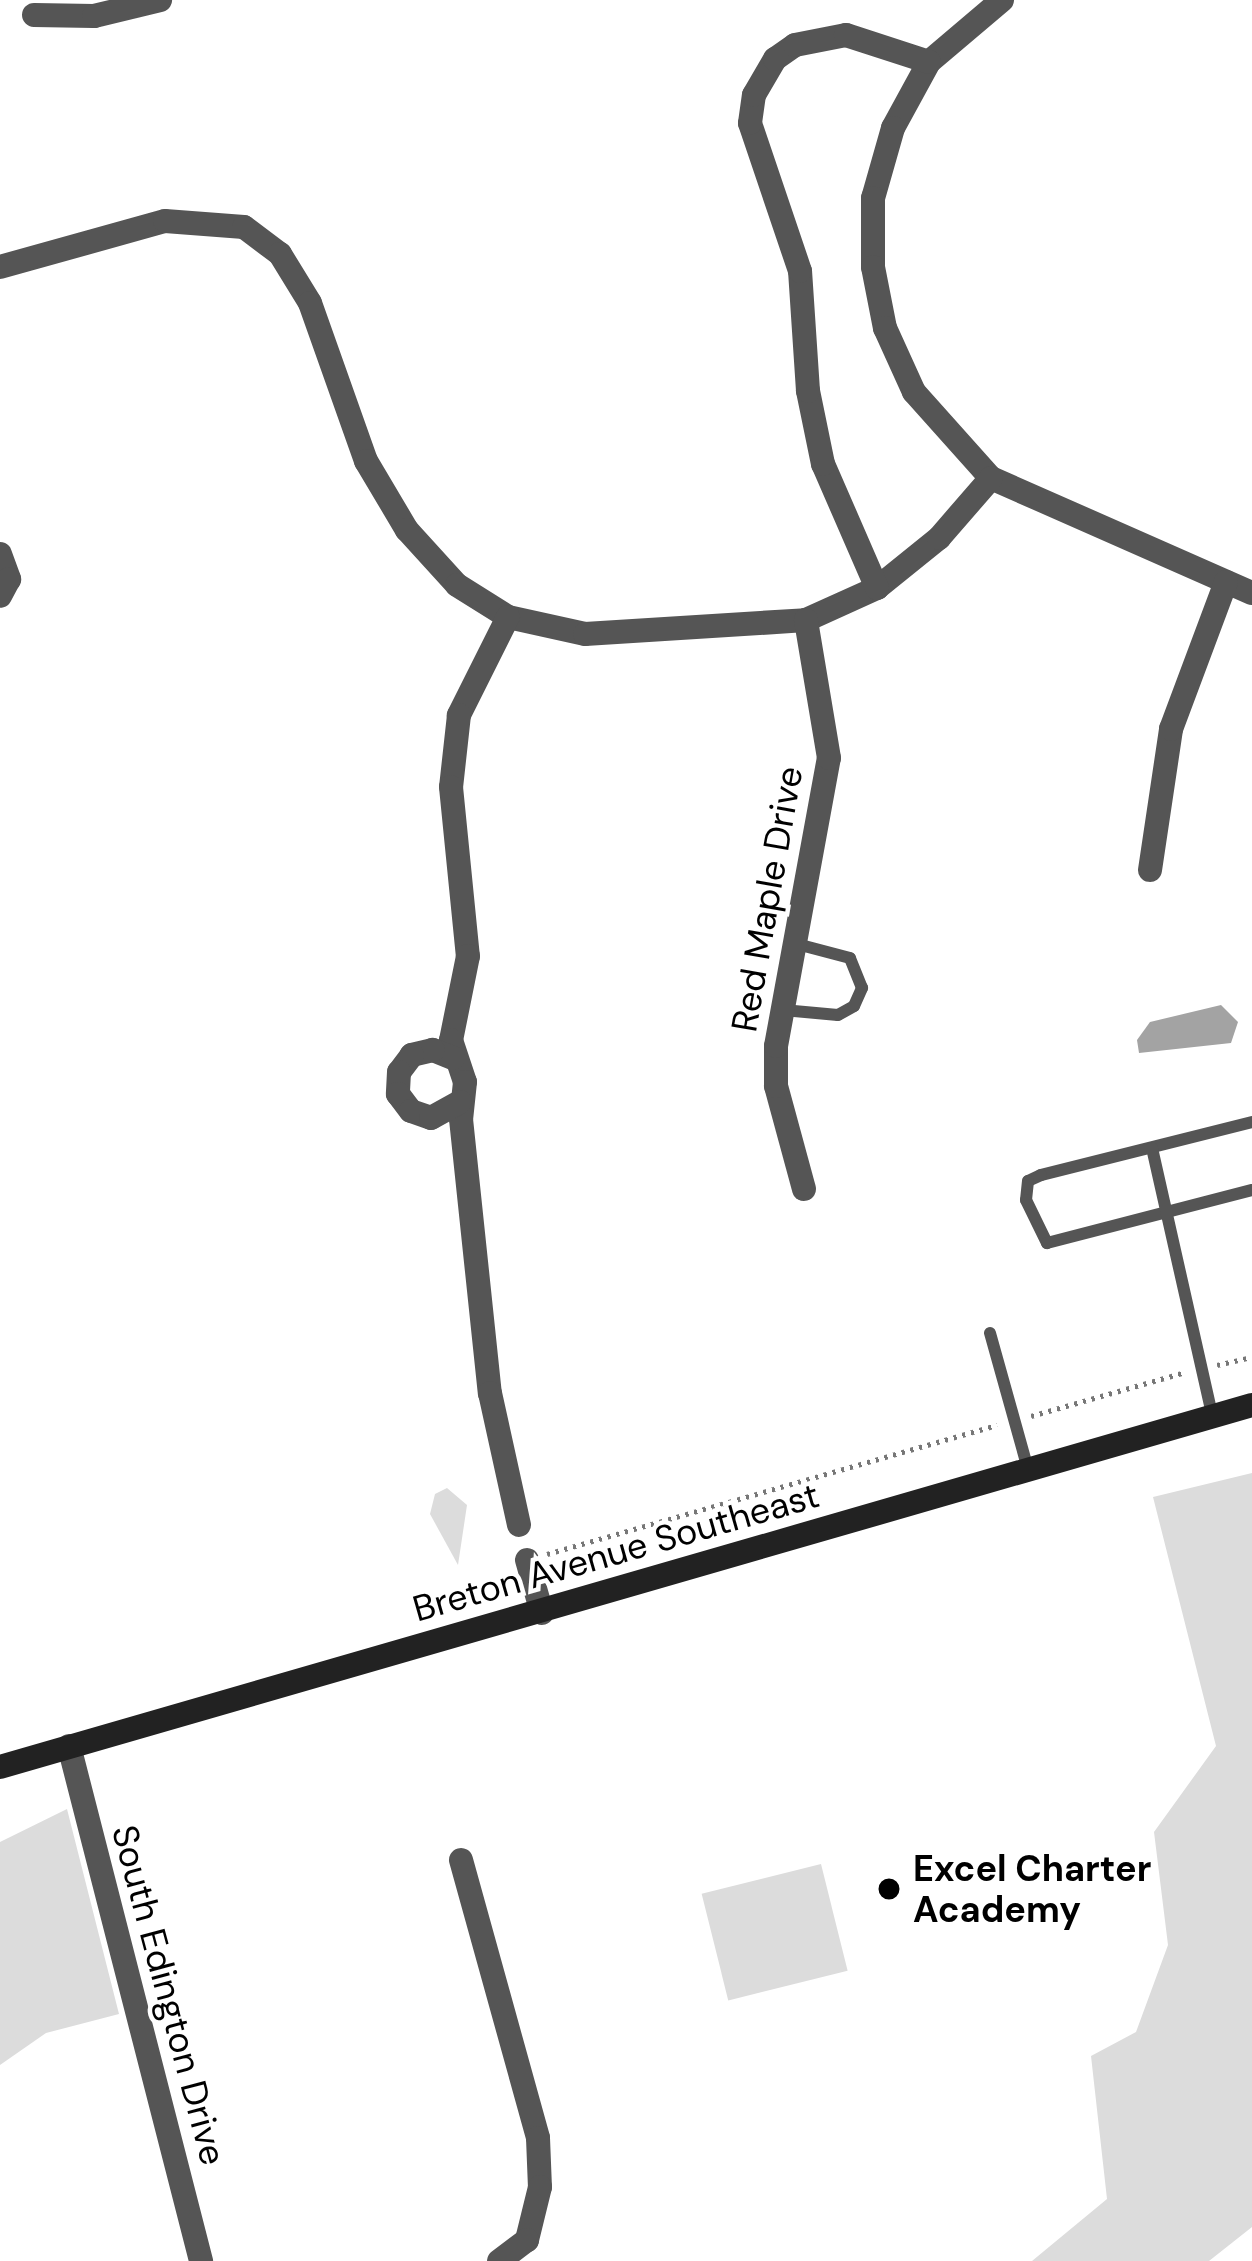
<!DOCTYPE html>
<style>
body{margin:0}
#map{position:relative;width:1252px;height:2261px;overflow:hidden;background:#fff;font-family:"DM Sans",sans-serif}
div>[style]{position:absolute}
.green>*{inset:0;background:#dcdcdc;transform-origin:0 0}
.water>*{inset:0;background:#a3a3a3}
.path>*{height:4.5px;margin-top:-2.25px;transform-origin:0;background:repeating-linear-gradient(90deg,#777 0 3px,transparent 0 9px)}
.lane>*{height:12px;margin:-6px;padding:0 6px;transform-origin:6px;border-radius:6px;background:#555}
.street>*{height:24px;margin:-12px;padding:0 12px;transform-origin:12px;border-radius:12px;background:#555}
.secondary>*{height:24px;margin:-12px;padding:0 12px;transform-origin:12px;border-radius:12px;background:#222}
.dots>*{width:33px;height:33px;translate:-50% -50%;box-sizing:border-box;border:6px solid #fff;border-radius:50%}
span{translate:-50% -50%;white-space:nowrap;text-align:center;line-height:1.15;-webkit-text-stroke:9px #fff;paint-order:stroke}
.street-label{font-size:36px;color:#000}
.poi-label{font-size:36px;color:#000;font-weight:700}
.left{translate:0 -50%;text-align:left}
</style>
<div id="map">
<div class="green">
<div style="clip-path:polygon(1252px 1473px,1252px 2227px,1209px 2261px,1032px 2261px,1107px 2199px,1091px 2056px,1136px 2032px,1168px 1945px,1154px 1832px,1216px 1746px,1153px 1497px)"></div>
<div style="clip-path:polygon(447px 1488px,467px 1505px,458px 1565px,430px 1514px,435px 1494px)"></div>
<div style="clip-path:polygon(67px 1809px,119px 2014px,46px 2033px,0 2065px,0 1842px)"></div>
<div style="left:821px;top:1864px;width:110px;height:123px;rotate:76deg"></div>
</div>
<div class="water">
<div style="clip-path:polygon(1221px 1005px,1238px 1022px,1231px 1043px,1139px 1053px,1137px 1040px,1150px 1022px)"></div>
</div>
<div class="path">
<div style="left:1217px;top:1365px;width:36px;rotate:-13deg"></div>
<div style="left:1031px;top:1416px;width:157px;rotate:-15.9deg"></div>
<div style="left:547px;top:1554px;width:468px;rotate:-16deg"></div>
</div>
<div class="lane">
<div style="left:783px;top:1010px;width:55px;rotate:5.2deg"></div>
<div style="left:838px;top:1015px;width:18px;rotate:-29deg"></div>
<div style="left:854px;top:1006px;width:20px;rotate:-66deg"></div>
<div style="left:862px;top:988px;width:32px;rotate:-112deg"></div>
<div style="left:850px;top:958px;width:55px;rotate:-165.2deg"></div>
<div style="left:1252px;top:1122px;width:218px;rotate:165.9deg"></div>
<div style="left:1041px;top:1175px;width:14px;rotate:155deg"></div>
<div style="left:1028px;top:1181px;width:19px;rotate:96deg"></div>
<div style="left:1026px;top:1200px;width:48px;rotate:64deg"></div>
<div style="left:1047px;top:1243px;width:212px;rotate:-14.5deg"></div>
<div style="left:1152px;top:1148px;width:274px;rotate:77.3deg"></div>
<div style="left:990px;top:1333px;width:141px;rotate:74.4deg"></div>
</div>
<div class="street">
<div style="left:1002px;top:0;width:96px;rotate:139.7deg"></div>
<div style="left:929px;top:62px;width:75px;rotate:118.6deg"></div>
<div style="left:893px;top:128px;width:73px;rotate:105.9deg"></div>
<div style="left:873px;top:198px;width:69px;rotate:90deg"></div>
<div style="left:873px;top:267px;width:62px;rotate:78.9deg"></div>
<div style="left:885px;top:328px;width:70px;rotate:65.6deg"></div>
<div style="left:914px;top:392px;width:115px;rotate:48.2deg"></div>
<div style="left:991px;top:478px;width:285px;rotate:23.8deg"></div>
<div style="left:34px;top:15px;width:60px;rotate:1deg"></div>
<div style="left:94px;top:16px;width:68px;rotate:-13.6deg"></div>
<div style="left:0;top:267px;width:171px;rotate:-15.6deg"></div>
<div style="left:165px;top:221px;width:79px;rotate:4.3deg"></div>
<div style="left:244px;top:227px;width:45px;rotate:36.9deg"></div>
<div style="left:280px;top:254px;width:57px;rotate:58.5deg"></div>
<div style="left:310px;top:303px;width:168px;rotate:70.5deg"></div>
<div style="left:366px;top:461px;width:80px;rotate:59.3deg"></div>
<div style="left:407px;top:530px;width:74px;rotate:47.7deg"></div>
<div style="left:457px;top:585px;width:60px;rotate:32.1deg"></div>
<div style="left:508px;top:617px;width:79px;rotate:12.4deg"></div>
<div style="left:585px;top:634px;width:221px;rotate:-3.6deg"></div>
<div style="left:806px;top:620px;width:78px;rotate:-24.3deg"></div>
<div style="left:877px;top:588px;width:80px;rotate:-38.9deg"></div>
<div style="left:939px;top:538px;width:79px;rotate:-49.1deg"></div>
<div style="left:0;top:554px;width:27px;rotate:70deg"></div>
<div style="left:9px;top:579px;width:19px;rotate:118deg"></div>
<div style="left:877px;top:588px;width:135px;rotate:-113.5deg"></div>
<div style="left:823px;top:464px;width:75px;rotate:-101.6deg"></div>
<div style="left:808px;top:391px;width:120px;rotate:-93.8deg"></div>
<div style="left:800px;top:271px;width:156px;rotate:-108.7deg"></div>
<div style="left:750px;top:123px;width:28px;rotate:-82deg"></div>
<div style="left:754px;top:95px;width:42px;rotate:-59.7deg"></div>
<div style="left:775px;top:59px;width:24px;rotate:-35deg"></div>
<div style="left:795px;top:45px;width:52px;rotate:-11.1deg"></div>
<div style="left:846px;top:35px;width:87px;rotate:18deg"></div>
<div style="left:508px;top:617px;width:110px;rotate:116.6deg"></div>
<div style="left:459px;top:715px;width:72px;rotate:96.3deg"></div>
<div style="left:451px;top:787px;width:170px;rotate:84.3deg"></div>
<div style="left:468px;top:956px;width:86px;rotate:101.4deg"></div>
<div style="left:451px;top:1040px;width:44px;rotate:71.6deg"></div>
<div style="left:465px;top:1082px;width:37px;rotate:96deg"></div>
<div style="left:461px;top:1119px;width:276px;rotate:84deg"></div>
<div style="left:490px;top:1393px;width:135px;rotate:77.6deg"></div>
<div style="left:1150px;top:870px;width:143px;rotate:-81.5deg"></div>
<div style="left:1171px;top:729px;width:157px;rotate:-69.5deg"></div>
<div style="left:453px;top:1058px;width:22px;rotate:-158deg"></div>
<div style="left:433px;top:1050px;width:22px;rotate:167deg"></div>
<div style="left:412px;top:1055px;width:21px;rotate:127deg"></div>
<div style="left:399px;top:1072px;width:22px;rotate:93deg"></div>
<div style="left:398px;top:1094px;width:21px;rotate:53deg"></div>
<div style="left:411px;top:1111px;width:21px;rotate:19deg"></div>
<div style="left:431px;top:1118px;width:33px;rotate:-29deg"></div>
<div style="left:804px;top:1189px;width:107px;rotate:-105.2deg"></div>
<div style="left:776px;top:1086px;width:40px;rotate:-90deg"></div>
<div style="left:776px;top:1046px;width:293px;rotate:-79.6deg"></div>
<div style="left:829px;top:758px;width:140px;rotate:-99.5deg"></div>
<div style="left:527px;top:1560px;width:55px;rotate:74.2deg"></div>
<div style="left:69px;top:1746px;width:532px;rotate:75.62deg"></div>
<div style="left:461px;top:1860px;width:288px;rotate:74.5deg"></div>
<div style="left:538px;top:2138px;width:49px;rotate:87.7deg"></div>
<div style="left:540px;top:2187px;width:55px;rotate:103.8deg"></div>
<div style="left:527px;top:2240px;width:35px;rotate:143deg"></div>
</div>
<div class="secondary">
<div style="left:0;top:1767px;width:1303px;rotate:-16.13deg"></div>
</div>
<div class="dots">
<div style="left:889px;top:1889px;background:#000"></div>
</div>
<div class="street-label">
<span style="left:767px;top:899px;rotate:-80deg">Red Maple Drive</span>
<span style="left:616px;top:1552px;rotate:-16deg">Breton Avenue Southeast</span>
<span style="left:169px;top:1995px;rotate:75deg">South Edington Drive</span>
</div>
<div class="poi-label">
<span class="left" style="left:913px;top:1889px">Excel Charter<br>Academy</span>
</div>
</div>
